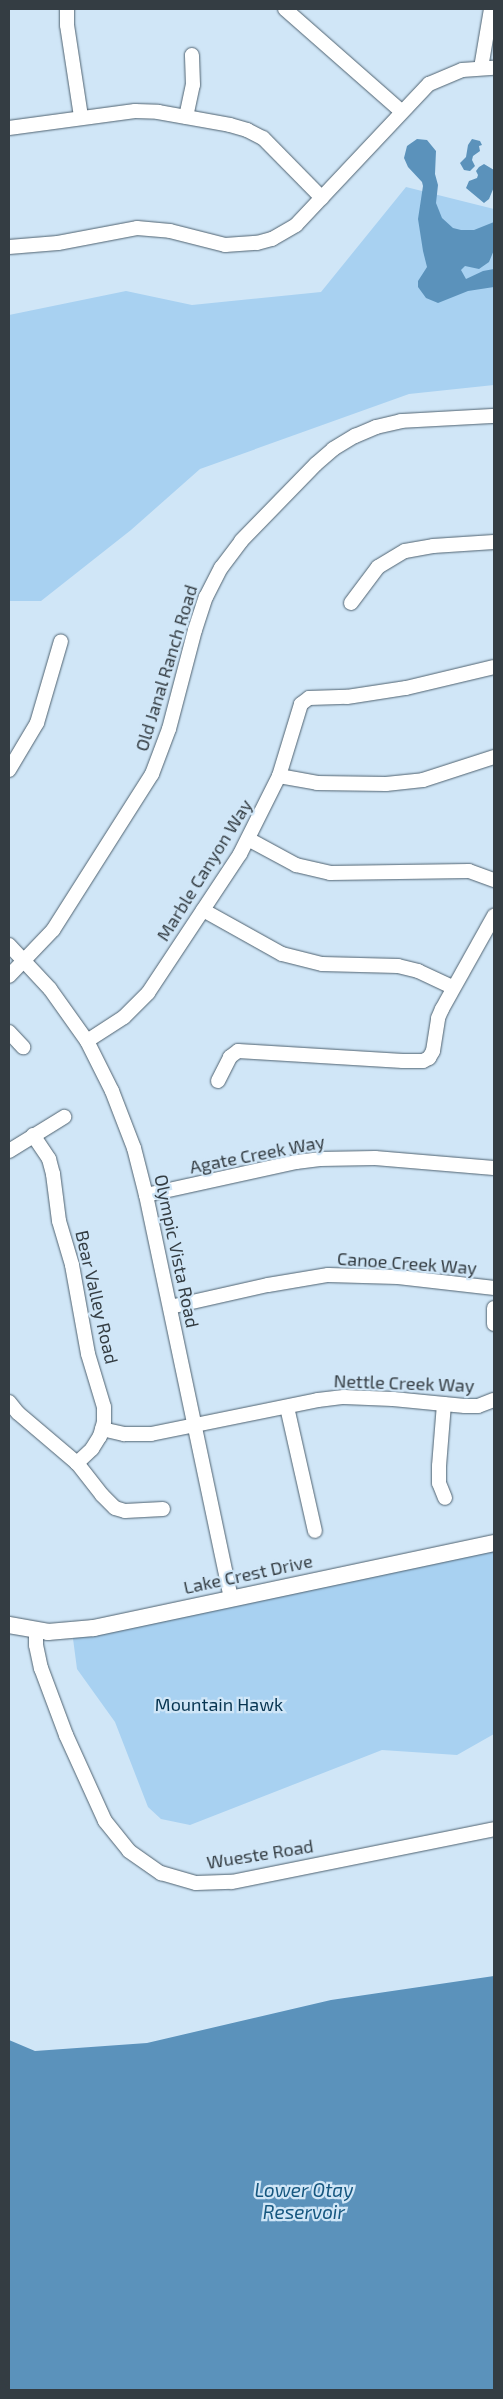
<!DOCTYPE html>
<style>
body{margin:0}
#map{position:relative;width:503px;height:2399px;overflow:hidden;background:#d0e6f7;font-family:"Exo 2",sans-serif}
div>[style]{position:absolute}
.green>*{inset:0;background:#a8d1f1}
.water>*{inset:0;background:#5b92bb}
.roads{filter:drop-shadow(0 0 1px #4f6270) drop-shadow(0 0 1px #4f6270)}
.minor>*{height:14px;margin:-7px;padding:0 7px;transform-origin:7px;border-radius:7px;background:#fff}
.major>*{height:16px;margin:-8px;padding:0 8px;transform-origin:8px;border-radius:8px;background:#fff}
span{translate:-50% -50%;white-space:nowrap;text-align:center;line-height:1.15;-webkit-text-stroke:4.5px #d0e6f7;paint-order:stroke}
.street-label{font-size:18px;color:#343d43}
.park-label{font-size:18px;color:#073551}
.water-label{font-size:19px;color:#16577f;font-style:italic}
.frame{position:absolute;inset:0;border:10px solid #343d43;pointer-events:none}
</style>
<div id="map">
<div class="green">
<div style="clip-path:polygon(406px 187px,494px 209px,494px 385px,409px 394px,200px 469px,131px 530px,41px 601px,9px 601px,9px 315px,126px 291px,192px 305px,321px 292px)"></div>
<div style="clip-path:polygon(494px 1541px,494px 1734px,457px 1755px,382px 1750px,190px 1825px,161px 1819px,148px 1807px,115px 1722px,77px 1669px,72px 1631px)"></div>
</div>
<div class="water">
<div style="clip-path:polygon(417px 139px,427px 140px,436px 151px,435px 174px,438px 185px,436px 203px,442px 218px,453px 228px,461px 230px,474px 230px,494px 222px,494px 250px,489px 262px,479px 269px,465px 266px,461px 270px,466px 279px,483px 271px,494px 269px,494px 287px,468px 291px,438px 303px,426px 298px,418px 287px,418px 281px,427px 267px,423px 251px,418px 219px,423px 186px,422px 182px,408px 167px,404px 158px,407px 146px)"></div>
<div style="clip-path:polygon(472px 139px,480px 141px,482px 145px,479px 146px,480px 151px,473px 156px,472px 160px,475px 166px,470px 171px,464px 170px,460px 163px,466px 157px,468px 145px)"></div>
<div style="clip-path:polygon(484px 164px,494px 170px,494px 187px,489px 199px,484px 203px,466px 188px,469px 181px,477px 178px,478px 175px,476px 171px,479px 167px)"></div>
<div style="clip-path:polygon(494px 1976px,494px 2390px,9px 2390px,9px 2040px,35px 2051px,147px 2043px,331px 2000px)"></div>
</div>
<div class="roads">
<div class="minor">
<div style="left:67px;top:9px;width:16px;rotate:90deg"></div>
<div style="left:67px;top:25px;width:92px;rotate:81.3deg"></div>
<div style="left:285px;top:9px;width:154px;rotate:41.3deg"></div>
<div style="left:481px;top:68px;width:60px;rotate:-80.4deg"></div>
<div style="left:186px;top:117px;width:33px;rotate:-78deg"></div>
<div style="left:193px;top:85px;width:30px;rotate:-92deg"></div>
<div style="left:9px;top:128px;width:127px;rotate:-7.7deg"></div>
<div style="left:135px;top:111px;width:23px;rotate:2deg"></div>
<div style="left:158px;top:112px;width:73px;rotate:10.2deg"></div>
<div style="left:230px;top:125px;width:18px;rotate:16deg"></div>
<div style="left:247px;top:130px;width:18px;rotate:27deg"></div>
<div style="left:263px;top:138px;width:84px;rotate:45.5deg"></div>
<div style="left:9px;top:247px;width:49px;rotate:-4.7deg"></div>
<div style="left:58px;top:243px;width:80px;rotate:-10.8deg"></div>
<div style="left:137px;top:228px;width:33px;rotate:5deg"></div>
<div style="left:170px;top:231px;width:57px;rotate:14.3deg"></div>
<div style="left:225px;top:245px;width:32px;rotate:-4deg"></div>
<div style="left:257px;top:243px;width:16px;rotate:-15deg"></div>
<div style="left:272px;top:239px;width:28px;rotate:-30deg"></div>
<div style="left:296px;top:225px;width:194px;rotate:-46.7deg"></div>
<div style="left:429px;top:84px;width:36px;rotate:-23deg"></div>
<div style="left:462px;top:70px;width:32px;rotate:-4deg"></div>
<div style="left:351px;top:603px;width:45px;rotate:-53.1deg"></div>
<div style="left:378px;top:567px;width:31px;rotate:-31deg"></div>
<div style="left:405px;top:551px;width:28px;rotate:-10deg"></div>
<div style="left:433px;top:546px;width:61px;rotate:-3.8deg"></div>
<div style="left:9px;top:770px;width:55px;rotate:-59.2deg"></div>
<div style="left:37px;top:723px;width:85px;rotate:-73.7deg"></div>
<div style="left:279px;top:776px;width:39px;rotate:10deg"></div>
<div style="left:317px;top:783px;width:69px;rotate:0.8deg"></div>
<div style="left:386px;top:784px;width:37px;rotate:-6deg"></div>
<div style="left:423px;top:780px;width:75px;rotate:-17.9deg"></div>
<div style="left:248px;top:839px;width:55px;rotate:28.4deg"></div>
<div style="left:296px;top:865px;width:35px;rotate:13deg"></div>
<div style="left:330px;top:873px;width:139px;rotate:-0.8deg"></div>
<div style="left:469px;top:871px;width:27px;rotate:20deg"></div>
<div style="left:203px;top:910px;width:90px;rotate:29.1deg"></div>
<div style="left:282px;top:954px;width:41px;rotate:14deg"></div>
<div style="left:322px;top:964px;width:76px;rotate:1.5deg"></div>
<div style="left:398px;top:966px;width:21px;rotate:14deg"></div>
<div style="left:418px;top:971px;width:38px;rotate:25deg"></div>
<div style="left:9px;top:945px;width:60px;rotate:47deg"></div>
<div style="left:50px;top:989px;width:64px;rotate:54.6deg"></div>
<div style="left:87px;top:1041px;width:56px;rotate:63.4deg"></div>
<div style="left:112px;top:1091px;width:61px;rotate:68.9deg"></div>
<div style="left:134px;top:1148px;width:49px;rotate:75.7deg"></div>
<div style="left:146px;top:1195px;width:412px;rotate:78.1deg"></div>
<div style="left:9px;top:976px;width:64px;rotate:-46.3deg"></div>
<div style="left:53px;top:930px;width:185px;rotate:-57.6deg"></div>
<div style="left:152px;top:774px;width:48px;rotate:-69.3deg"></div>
<div style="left:169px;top:729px;width:102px;rotate:-75.3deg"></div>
<div style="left:195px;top:630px;width:35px;rotate:-72deg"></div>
<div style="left:206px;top:597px;width:33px;rotate:-63deg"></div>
<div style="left:221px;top:568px;width:34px;rotate:-53deg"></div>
<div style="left:241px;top:541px;width:107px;rotate:-45.8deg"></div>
<div style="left:316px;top:464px;width:23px;rotate:-41deg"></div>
<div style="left:333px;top:449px;width:26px;rotate:-31deg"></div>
<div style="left:355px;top:436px;width:23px;rotate:-23deg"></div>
<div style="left:376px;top:427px;width:26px;rotate:-13deg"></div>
<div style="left:401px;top:421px;width:93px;rotate:-3.1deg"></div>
<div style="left:9px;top:1032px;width:21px;rotate:47deg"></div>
<div style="left:87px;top:1041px;width:44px;rotate:-33deg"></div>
<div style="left:124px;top:1017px;width:34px;rotate:-45deg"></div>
<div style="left:148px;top:993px;width:167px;rotate:-56.5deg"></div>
<div style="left:240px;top:854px;width:87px;rotate:-63.4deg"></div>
<div style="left:279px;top:776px;width:75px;rotate:-73deg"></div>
<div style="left:301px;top:704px;width:10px;rotate:-37deg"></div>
<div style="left:309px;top:698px;width:38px;rotate:-2deg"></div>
<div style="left:347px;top:697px;width:60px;rotate:-8.7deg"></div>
<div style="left:406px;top:688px;width:90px;rotate:-13.4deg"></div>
<div style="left:218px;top:1081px;width:27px;rotate:-63deg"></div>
<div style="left:230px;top:1057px;width:10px;rotate:-37deg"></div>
<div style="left:238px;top:1051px;width:165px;rotate:3.5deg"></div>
<div style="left:403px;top:1061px;width:20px"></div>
<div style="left:423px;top:1061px;width:7px;rotate:-27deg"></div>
<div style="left:429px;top:1058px;width:8px;rotate:-60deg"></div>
<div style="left:433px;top:1051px;width:33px;rotate:-81deg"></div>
<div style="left:438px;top:1018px;width:10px;rotate:-66deg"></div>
<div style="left:442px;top:1009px;width:107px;rotate:-60.8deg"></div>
<div style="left:33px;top:1135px;width:29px;rotate:56deg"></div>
<div style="left:49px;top:1159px;width:16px;rotate:75deg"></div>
<div style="left:53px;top:1174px;width:47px;rotate:82.7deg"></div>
<div style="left:59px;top:1221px;width:46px;rotate:73.5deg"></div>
<div style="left:72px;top:1265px;width:90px;rotate:79.8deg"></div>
<div style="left:88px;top:1354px;width:55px;rotate:73.2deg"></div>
<div style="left:104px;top:1407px;width:15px;rotate:90deg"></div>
<div style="left:104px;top:1422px;width:15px;rotate:106deg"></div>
<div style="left:100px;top:1436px;width:15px;rotate:122deg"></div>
<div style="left:92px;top:1449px;width:21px;rotate:137deg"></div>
<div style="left:9px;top:1151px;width:65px;rotate:-31.7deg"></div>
<div style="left:146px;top:1195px;width:154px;rotate:-12.4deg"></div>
<div style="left:296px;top:1162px;width:24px;rotate:-7deg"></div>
<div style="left:320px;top:1159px;width:55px;rotate:-1deg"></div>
<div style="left:375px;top:1158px;width:119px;rotate:4.8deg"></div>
<div style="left:170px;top:1307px;width:100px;rotate:-12.7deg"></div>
<div style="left:268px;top:1285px;width:61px;rotate:-9.5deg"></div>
<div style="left:328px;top:1275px;width:70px;rotate:1.6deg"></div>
<div style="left:398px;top:1277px;width:97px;rotate:6.5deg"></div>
<div style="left:494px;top:1308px;width:16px;rotate:90deg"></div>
<div style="left:9px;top:1402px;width:14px;rotate:51deg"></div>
<div style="left:18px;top:1413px;width:77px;rotate:40.3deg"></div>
<div style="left:77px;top:1463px;width:41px;rotate:52deg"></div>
<div style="left:102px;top:1495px;width:18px;rotate:45deg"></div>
<div style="left:115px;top:1508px;width:10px;rotate:17deg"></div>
<div style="left:125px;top:1511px;width:38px;rotate:-3deg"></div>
<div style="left:444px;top:1404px;width:62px;rotate:94.6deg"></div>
<div style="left:439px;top:1466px;width:17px;rotate:90deg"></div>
<div style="left:439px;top:1483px;width:16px;rotate:68deg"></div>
<div style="left:287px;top:1407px;width:127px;rotate:77.3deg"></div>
<div style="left:102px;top:1429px;width:23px;rotate:13deg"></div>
<div style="left:124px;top:1434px;width:27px"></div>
<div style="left:151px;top:1434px;width:170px;rotate:-11.5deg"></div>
<div style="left:318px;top:1400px;width:26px;rotate:-7deg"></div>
<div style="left:344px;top:1397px;width:49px;rotate:2.3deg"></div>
<div style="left:393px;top:1399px;width:72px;rotate:5.6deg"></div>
<div style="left:465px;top:1406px;width:13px"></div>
<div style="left:478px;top:1406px;width:17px;rotate:-21deg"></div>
<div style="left:36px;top:1631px;width:14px;rotate:90deg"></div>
<div style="left:36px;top:1645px;width:24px;rotate:78deg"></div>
<div style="left:41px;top:1668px;width:72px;rotate:69.5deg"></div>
<div style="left:66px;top:1735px;width:94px;rotate:65.6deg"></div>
<div style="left:105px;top:1821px;width:38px;rotate:51deg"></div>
<div style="left:129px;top:1851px;width:39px;rotate:35deg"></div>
<div style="left:161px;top:1873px;width:36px;rotate:16deg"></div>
<div style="left:196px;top:1883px;width:36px;rotate:-2deg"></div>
<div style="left:232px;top:1882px;width:267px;rotate:-11.4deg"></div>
</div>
<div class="major">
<div style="left:9px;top:1625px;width:40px;rotate:10deg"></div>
<div style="left:48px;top:1632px;width:46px;rotate:-5deg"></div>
<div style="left:94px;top:1628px;width:409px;rotate:-12deg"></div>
</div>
</div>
<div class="street-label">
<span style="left:166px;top:668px;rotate:-73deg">Old Janal Ranch Road</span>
<span style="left:204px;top:870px;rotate:-58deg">Marble Canyon Way</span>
<span style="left:257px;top:1154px;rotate:-11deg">Agate Creek Way</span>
<span style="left:177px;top:1251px;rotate:78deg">Olympic Vista Road</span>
<span style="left:407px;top:1263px;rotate:4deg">Canoe Creek Way</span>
<span style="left:97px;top:1297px;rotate:77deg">Bear Valley Road</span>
<span style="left:404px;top:1383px;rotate:2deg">Nettle Creek Way</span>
<span style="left:248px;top:1574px;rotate:-12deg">Lake Crest Drive</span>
<span style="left:260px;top:1854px;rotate:-9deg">Wueste Road</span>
</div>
<div class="park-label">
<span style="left:219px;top:1704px">Mountain Hawk</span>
</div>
<div class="water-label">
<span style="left:304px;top:2201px">Lower Otay<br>Reservoir</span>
</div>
<div class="frame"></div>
</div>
